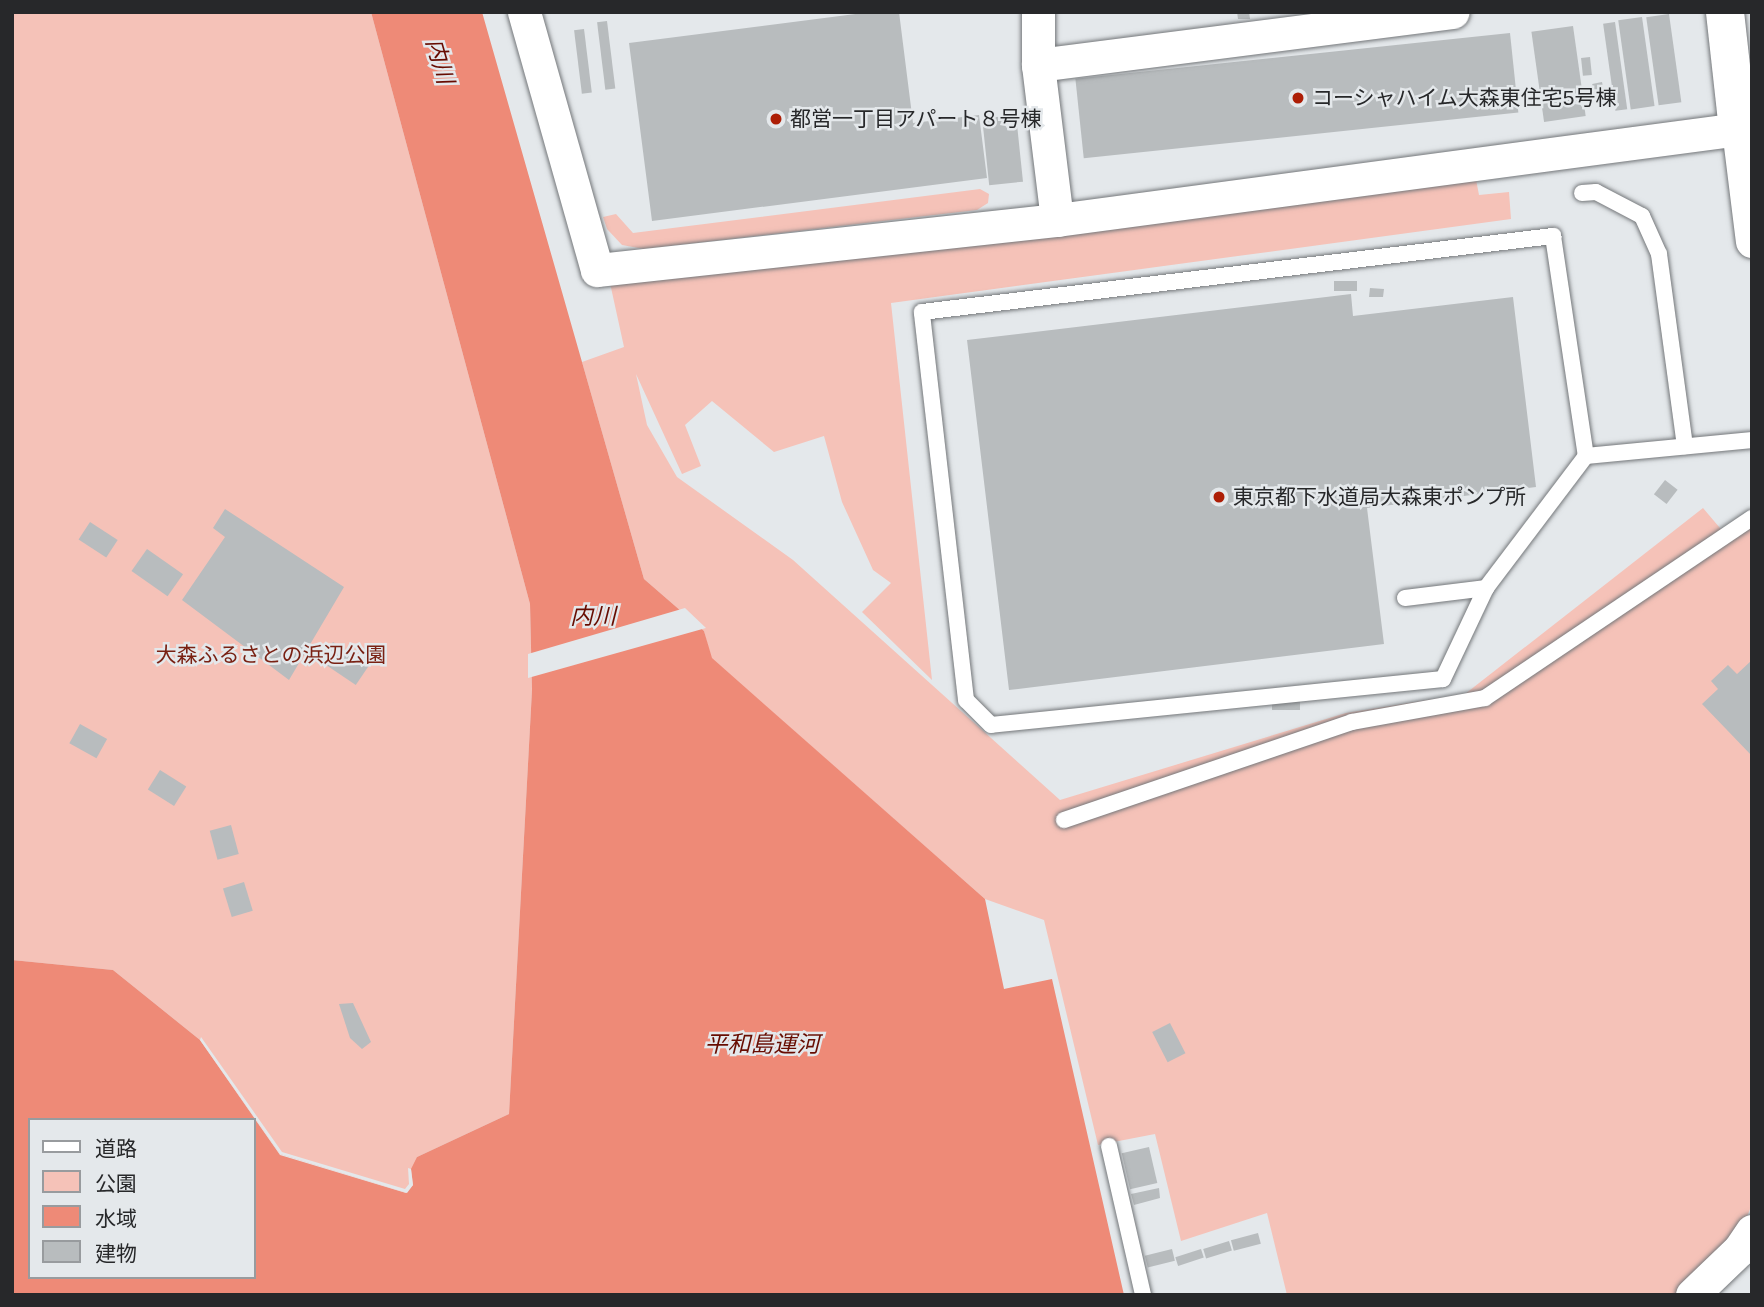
<!DOCTYPE html>
<meta charset="utf-8">
<style>
body{margin:0}
#map{position:relative;width:1764px;height:1307px;overflow:hidden;background:#e4e8eb;font-family:Helvetica,"Noto Sans JP",sans-serif}
div>[style]{position:absolute}
.green>*{inset:0;background:#f5c2b8}
.water>*{inset:0;background:#ee8a77}
.pier>*{inset:0;background:#e4e8eb}
.building>*{inset:0;background:#b8bcbe;transform-origin:0 0}
.roads{filter:drop-shadow(0 0 2px #74777a) drop-shadow(0 0 2px #74777a)}
.service>*{height:16px;margin:-8px;padding:0 8px;transform-origin:8px;border-radius:8px;background:#fff}
.minor>*{height:33px;margin:-16.5px;padding:0 16.5px;transform-origin:16.5px;border-radius:16.5px;background:#fff}
.tertiary>*{height:38px;margin:-19px;padding:0 19px;transform-origin:19px;border-radius:19px;background:#fff}
.dots>*{width:19px;height:19px;translate:-50% -50%;box-sizing:border-box;border:4px solid #e4e8eb;border-radius:50%}
span{translate:-50% -50%;white-space:nowrap;text-align:center;line-height:1.15;-webkit-text-stroke:5px #e4e8eb;paint-order:stroke}
.poi-label{font-size:21px;color:#27282a}
.left{translate:0 -50%;text-align:left}
.park-label{font-size:21px;color:#792113}
.water-label{font-size:23px;color:#670c01;font-style:italic}
.frame{position:absolute;inset:0;border:14px solid #27282a;pointer-events:none}
.legend{position:absolute;left:28px;top:1118px;width:228px;height:161px;box-sizing:border-box;background:#e4e8eb;border:2px solid #989b9e;margin:0;padding:9px 12px;list-style:none;font-size:21px;color:#27282a}
.legend li{display:flex;align-items:center;gap:14px;height:35px}
.legend b{width:35px;border:2px solid #989b9e}
</style>
<div id="map">
<div class="green">
<div style="clip-path:polygon(12px 12px,371px 12px,530px 604px,532px 690px,509px 1114px,417px 1157px,413px 1185px,407px 1193px,280px 1154px,200px 1040px,113px 970px,12px 960px)"></div>
<div style="clip-path:polygon(1474px 169px,1479px 195px,1509px 192px,1511px 219px,891px 303px,932px 680px,862px 612px,891px 583px,873px 570px,842px 502px,824px 436px,774px 452px,712px 401px,685px 425px,701px 466px,682px 474px,636px 374px,647px 425px,677px 477px,793px 560px,1060px 800px,1346px 713px,1465px 694px,1703px 508px,1731px 541px,1752px 522px,1752px 1204px,1738px 1240px,1677px 1295px,1287px 1295px,1267px 1213px,1181px 1241px,1155px 1134px,1098px 1145px,1044px 920px,985px 899px,711px 658px,704px 631px,644px 579px,582px 362px,624px 347px,610px 283px)"></div>
<div style="clip-path:polygon(980px 189px,989px 194px,988px 203px,977px 210px,644px 249px,622px 245px,607px 229px,603px 217px,616px 214px,633px 233px)"></div>
</div>
<div class="water">
<div style="clip-path:polygon(evenodd,371px 12px,482px 12px,644px 579px,704px 631px,712px 658px,985px 899px,1004px 989px,1052px 979px,1124px 1295px,12px 1295px,12px 960px,113px 970px,200px 1040px,280px 1155px,406px 1193px,413px 1185px,411px 1169px,417px 1157px,509px 1114px,532px 690px,530px 604px,371px 12px,30px 1120px,254px 1120px,254px 1277px,30px 1277px,30px 1120px)"></div>
</div>
<div class="pier">
<div style="clip-path:polygon(685px 608px,706px 628px,528px 678px,528px 654px)"></div>
<div style="clip-path:polygon(201px 1037px,282px 1152px,405px 1189px,409px 1184px,408px 1168px,411px 1169px,413px 1185px,407px 1193px,280px 1154px,200px 1040px)"></div>
</div>
<div class="building">
<div style="clip-path:polygon(871px 12px,899px 12px,913px 123px,979px 115px,987px 178px,652px 221px,629px 43px)"></div>
<div style="clip-path:polygon(1237px 12px,1249px 12px,1250px 19px,1238px 19px)"></div>
<div style="left:1669px;top:14px;width:89px;height:23px;rotate:82deg"></div>
<div style="left:1642px;top:17px;width:90px;height:24px;rotate:82deg"></div>
<div style="left:607px;top:21px;width:68px;height:10px;rotate:83deg"></div>
<div style="left:1615px;top:22px;width:88px;height:12px;rotate:82deg"></div>
<div style="left:1573px;top:26px;width:91px;height:42px;rotate:82deg"></div>
<div style="left:584px;top:29px;width:64px;height:10px;rotate:83deg"></div>
<div style="left:1510px;top:33px;width:80px;height:437px;rotate:84deg"></div>
<div style="left:1590px;top:57px;width:18px;height:9px;rotate:84deg"></div>
<div style="left:1602px;top:82px;width:24px;height:10px;rotate:78deg"></div>
<div style="left:1016px;top:115px;width:67px;height:34px;rotate:84deg"></div>
<div style="left:1334px;top:281px;width:23px;height:10px"></div>
<div style="clip-path:polygon(1370px 288px,1384px 289px,1383px 297px,1369px 297px)"></div>
<div style="clip-path:polygon(1351px 294px,1353px 316px,1513px 297px,1536px 487px,1367px 508px,1384px 644px,1009px 690px,967px 340px)"></div>
<div style="left:1665px;top:480px;width:16px;height:18px;rotate:38deg"></div>
<div style="clip-path:polygon(225px 509px,344px 587px,289px 680px,182px 600px,225px 537px,213px 528px)"></div>
<div style="left:90px;top:522px;width:33px;height:21px;rotate:33deg"></div>
<div style="left:147px;top:549px;width:44px;height:27px;rotate:35deg"></div>
<div style="left:333px;top:642px;width:43px;height:23px;rotate:34deg"></div>
<div style="clip-path:polygon(1752px 660px,1752px 756px,1702px 704px,1718px 689px,1711px 681px,1728px 665px,1737px 674px)"></div>
<div style="left:1300px;top:699px;width:11px;height:28px;rotate:90deg"></div>
<div style="left:80px;top:724px;width:31px;height:22px;rotate:29deg"></div>
<div style="left:160px;top:770px;width:31px;height:23px;rotate:32deg"></div>
<div style="left:231px;top:825px;width:30px;height:22px;rotate:75deg"></div>
<div style="left:244px;top:882px;width:30px;height:22px;rotate:73deg"></div>
<div style="clip-path:polygon(353px 1003px,371px 1042px,362px 1049px,350px 1038px,339px 1004px)"></div>
<div style="left:1170px;top:1023px;width:34px;height:20px;rotate:63deg"></div>
<div style="left:1149px;top:1147px;width:37px;height:28px;rotate:77deg"></div>
<div style="clip-path:polygon(1159px 1188px,1160px 1198px,1134px 1205px,1131px 1194px)"></div>
<div style="left:1258px;top:1233px;width:11px;height:28px;rotate:75deg"></div>
<div style="left:1229px;top:1241px;width:10px;height:27px;rotate:73deg"></div>
<div style="left:1172px;top:1249px;width:12px;height:28px;rotate:76deg"></div>
<div style="left:1201px;top:1249px;width:9px;height:27px;rotate:72deg"></div>
</div>
<div class="roads">
<div class="service">
<div style="left:1582px;top:193px;width:14px;rotate:-4deg"></div>
<div style="left:1596px;top:192px;width:52px;rotate:27.6deg"></div>
<div style="left:1642px;top:216px;width:42px;rotate:65.9deg"></div>
<div style="left:1659px;top:254px;width:194px;rotate:82.3deg"></div>
<div style="left:1486px;top:588px;width:101px;rotate:115.3deg"></div>
<div style="left:1443px;top:679px;width:454px;rotate:174.2deg"></div>
<div style="left:991px;top:725px;width:35px;rotate:-135deg"></div>
<div style="left:966px;top:700px;width:390px;rotate:-96.5deg"></div>
<div style="left:922px;top:312px;width:636px;rotate:-6.87deg"></div>
<div style="left:1553px;top:236px;width:222px;rotate:81.5deg"></div>
<div style="left:1405px;top:598px;width:82px;rotate:-7deg"></div>
<div style="left:1486px;top:588px;width:166px;rotate:-52.9deg"></div>
<div style="left:1586px;top:456px;width:167px;rotate:-5.5deg"></div>
<div style="left:1064px;top:820px;width:304px;rotate:-18.8deg"></div>
<div style="left:1352px;top:722px;width:135px;rotate:-10.2deg"></div>
<div style="left:1485px;top:698px;width:322px;rotate:-34deg"></div>
<div style="left:1109px;top:1146px;width:153px;rotate:77.1deg"></div>
</div>
<div class="minor">
<div style="left:524px;top:12px;width:268px;rotate:74.2deg"></div>
<div style="left:597px;top:270px;width:463px;rotate:-6.2deg"></div>
<div style="left:1057px;top:220px;width:687px;rotate:-7.61deg"></div>
<div style="left:1738px;top:129px;width:113px;rotate:82.9deg"></div>
<div style="left:1038px;top:12px;width:53px;rotate:90deg"></div>
<div style="left:1038px;top:65px;width:156px;rotate:83deg"></div>
<div style="left:1038px;top:65px;width:418px;rotate:-7.3deg"></div>
<div style="left:1692px;top:1295px;width:65px;rotate:-43.8deg"></div>
<div style="left:1739px;top:1250px;width:23px;rotate:-56deg"></div>
</div>
<div class="tertiary">
<div style="left:1725px;top:12px;width:118px;rotate:83.7deg"></div>
</div>
</div>
<div class="dots">
<div style="left:1298px;top:98px;background:#ad1e06"></div>
<div style="left:776px;top:119px;background:#ad1e06"></div>
<div style="left:1219px;top:497px;background:#ad1e06"></div>
</div>
<div class="poi-label">
<span class="left" style="left:1312px;top:98px">コーシャハイム大森東住宅5号棟</span>
<span class="left" style="left:790px;top:119px">都営一丁目アパート８号棟</span>
<span class="left" style="left:1233px;top:497px">東京都下水道局大森東ポンプ所</span>
</div>
<div class="park-label">
<span style="left:271px;top:655px">大森ふるさとの浜辺公園</span>
</div>
<div class="water-label">
<span style="left:440px;top:61px;rotate:74deg">内川</span>
<span style="left:593px;top:616px">内川</span>
<span style="left:762px;top:1044px">平和島運河</span>
</div>
<div class="frame"></div>
<ul class="legend">
<li><b style="height:9px;background:#fff"></b>道路</li>
<li><b style="height:19px;background:#f5c2b8"></b>公園</li>
<li><b style="height:19px;background:#ee8a77"></b>水域</li>
<li><b style="height:19px;background:#b8bcbe"></b>建物</li>
</ul>
</div>
